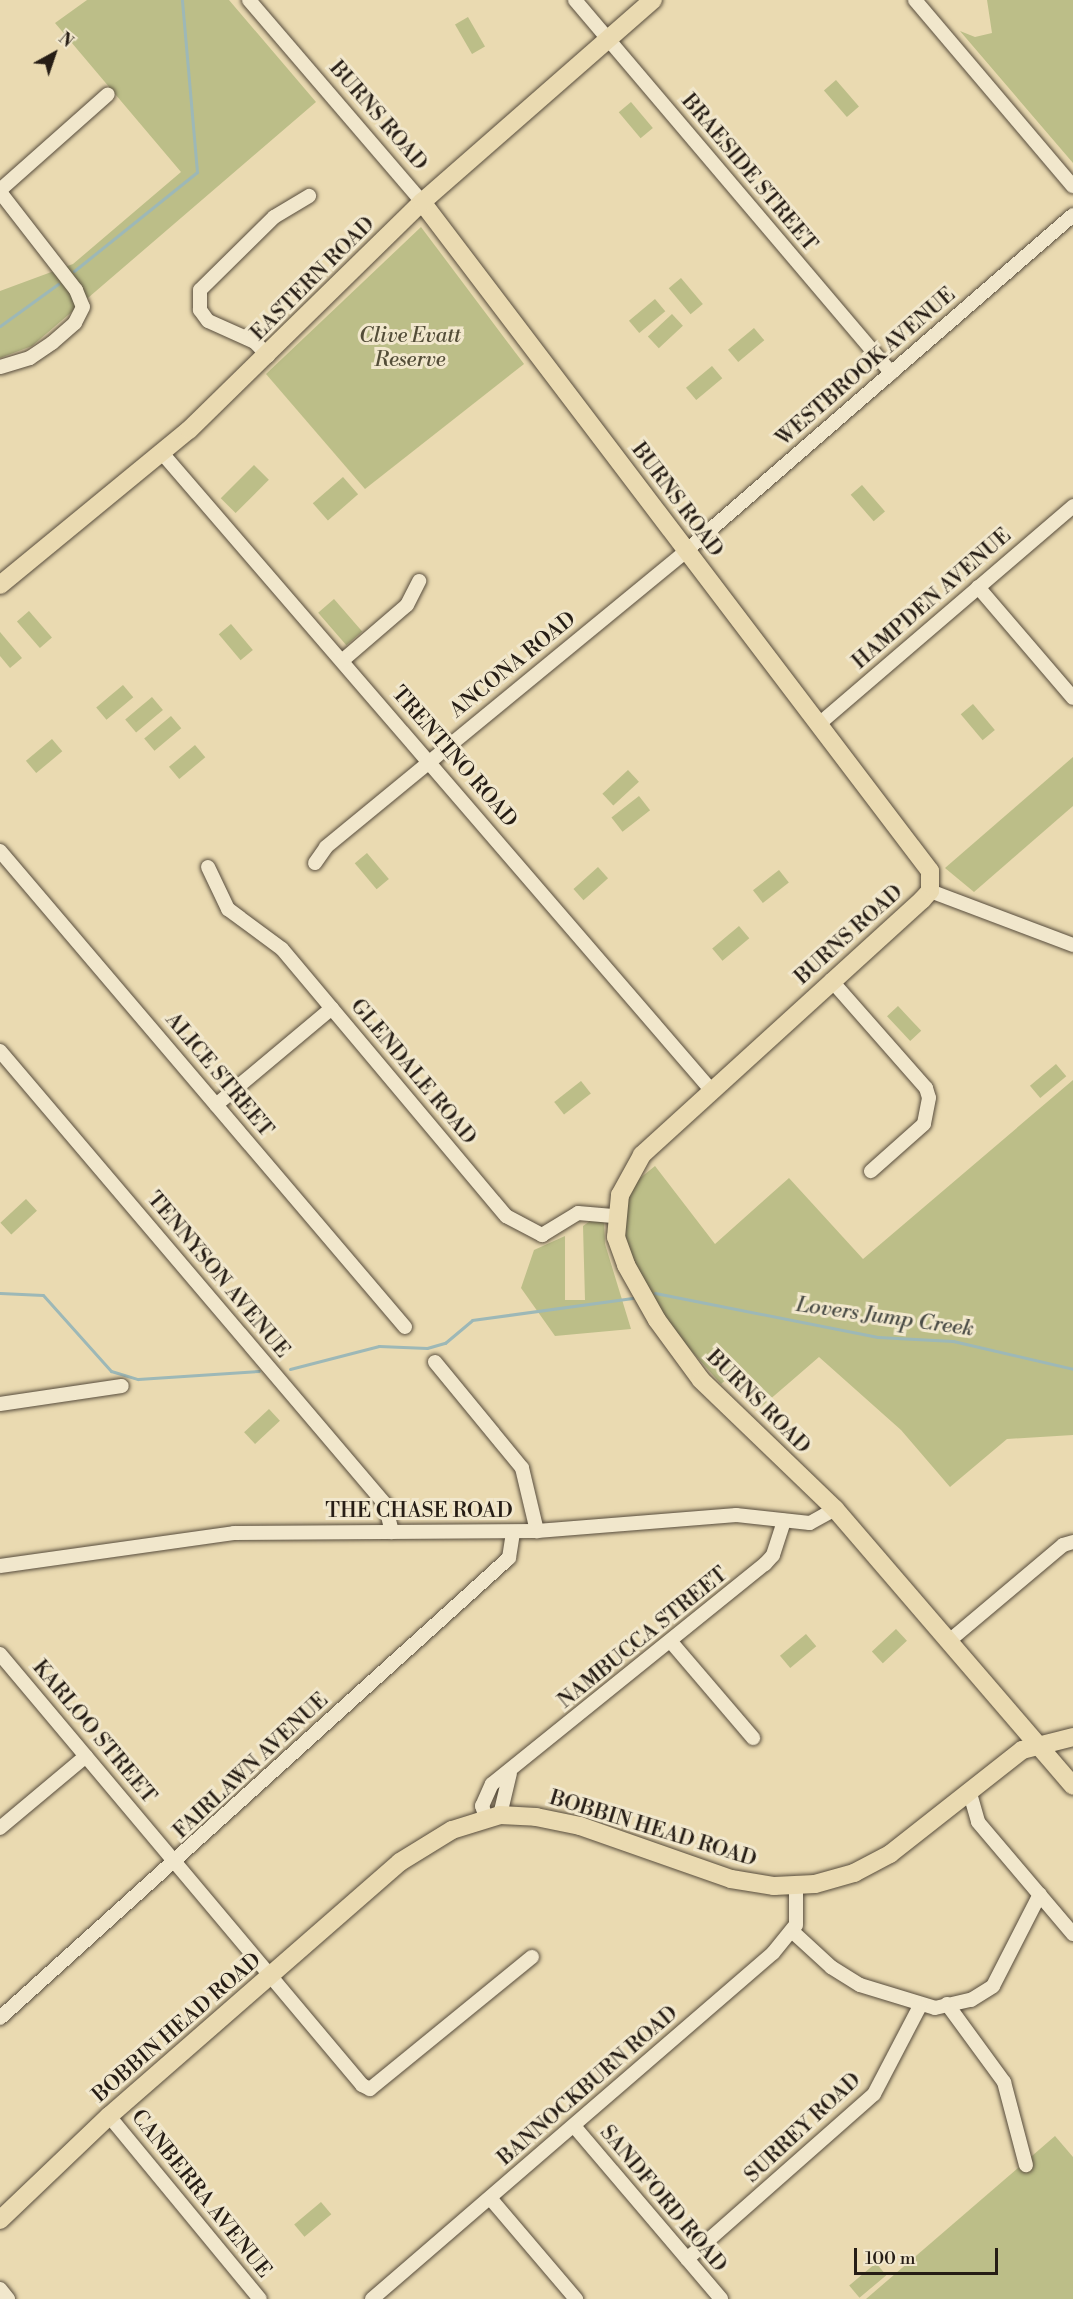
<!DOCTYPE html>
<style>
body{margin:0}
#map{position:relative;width:1073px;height:2299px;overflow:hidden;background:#eadab1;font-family:"Libre Bodoni",serif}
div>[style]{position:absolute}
.green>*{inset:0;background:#bcbe88;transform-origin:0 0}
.stream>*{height:3px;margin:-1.5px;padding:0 1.5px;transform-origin:1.5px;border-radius:1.5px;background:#9db8b7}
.roads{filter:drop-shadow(0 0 2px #574c3c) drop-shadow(0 0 2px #574c3c)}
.minor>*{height:14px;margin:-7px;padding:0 7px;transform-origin:7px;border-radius:7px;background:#f1e7cc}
.major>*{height:18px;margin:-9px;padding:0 9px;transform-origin:9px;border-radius:9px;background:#eadab1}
span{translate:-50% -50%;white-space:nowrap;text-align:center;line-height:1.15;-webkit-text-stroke:6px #f1e7cc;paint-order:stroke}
.street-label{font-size:21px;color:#261d15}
.park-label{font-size:21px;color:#534d38;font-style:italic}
.water-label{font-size:22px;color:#4a4c46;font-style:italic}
.north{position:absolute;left:24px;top:24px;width:60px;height:60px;-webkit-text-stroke:4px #f1e7cc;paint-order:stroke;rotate:40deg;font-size:16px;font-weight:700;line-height:24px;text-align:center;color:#261d15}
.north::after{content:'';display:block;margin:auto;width:21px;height:27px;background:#261d15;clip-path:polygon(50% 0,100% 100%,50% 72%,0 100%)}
.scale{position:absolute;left:854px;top:2248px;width:144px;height:27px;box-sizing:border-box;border:3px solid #261d15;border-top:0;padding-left:8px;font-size:18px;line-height:21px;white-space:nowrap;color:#261d15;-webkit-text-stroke:4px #f1e7cc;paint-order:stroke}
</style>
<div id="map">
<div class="green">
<div style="clip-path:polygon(87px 0,229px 0,316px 102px,32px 346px,0 358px,0 291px,73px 264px,181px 172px,55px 23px)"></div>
<div style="clip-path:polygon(987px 0,1073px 0,1073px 163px,960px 31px,975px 37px,992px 33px)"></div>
<div style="left:468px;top:17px;width:34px;height:15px;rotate:60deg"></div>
<div style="left:836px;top:80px;width:35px;height:16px;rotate:49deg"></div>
<div style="left:631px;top:102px;width:34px;height:16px;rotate:50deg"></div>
<div style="clip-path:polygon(421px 227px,524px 364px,365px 489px,266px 374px)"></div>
<div style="left:681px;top:278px;width:34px;height:16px;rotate:50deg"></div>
<div style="left:655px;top:299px;width:16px;height:34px;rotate:50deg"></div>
<div style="left:672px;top:314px;width:16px;height:33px;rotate:47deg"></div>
<div style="left:754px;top:328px;width:16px;height:34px;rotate:50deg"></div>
<div style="left:712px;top:366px;width:16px;height:34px;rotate:50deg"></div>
<div style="left:254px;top:465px;width:21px;height:47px;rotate:45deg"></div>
<div style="left:343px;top:477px;width:23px;height:40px;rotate:49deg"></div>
<div style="left:862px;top:485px;width:35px;height:15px;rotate:49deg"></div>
<div style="left:334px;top:599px;width:43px;height:21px;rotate:49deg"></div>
<div style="left:29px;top:611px;width:35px;height:16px;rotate:49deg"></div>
<div style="left:231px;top:624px;width:34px;height:16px;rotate:50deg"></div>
<div style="clip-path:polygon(0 632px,22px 658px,10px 668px,0 656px)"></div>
<div style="left:123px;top:685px;width:16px;height:35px;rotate:50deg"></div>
<div style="left:152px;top:697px;width:17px;height:35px;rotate:50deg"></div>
<div style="left:973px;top:704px;width:34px;height:16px;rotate:50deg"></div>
<div style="left:171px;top:716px;width:16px;height:35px;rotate:50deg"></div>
<div style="left:52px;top:739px;width:16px;height:34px;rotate:50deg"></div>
<div style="left:195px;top:745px;width:16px;height:34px;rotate:50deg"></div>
<div style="clip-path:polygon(1073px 757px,1073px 806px,974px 892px,945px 868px)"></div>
<div style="left:628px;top:770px;width:16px;height:35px;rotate:47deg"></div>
<div style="left:639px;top:796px;width:18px;height:35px;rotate:52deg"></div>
<div style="left:367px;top:853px;width:34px;height:16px;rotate:50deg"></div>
<div style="left:598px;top:867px;width:15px;height:33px;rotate:48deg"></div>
<div style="left:779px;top:870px;width:16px;height:33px;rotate:52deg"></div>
<div style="left:739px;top:926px;width:16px;height:35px;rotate:50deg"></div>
<div style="left:898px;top:1006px;width:34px;height:15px;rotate:47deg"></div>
<div style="left:1056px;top:1064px;width:16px;height:34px;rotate:50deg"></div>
<div style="clip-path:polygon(1073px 1080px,1073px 1435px,1007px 1439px,950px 1487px,901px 1430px,819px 1357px,760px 1408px,728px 1378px,721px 1384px,663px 1319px,627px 1257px,619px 1210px,629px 1187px,655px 1166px,715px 1244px,789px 1178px,863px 1259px)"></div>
<div style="left:581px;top:1081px;width:16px;height:34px;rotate:52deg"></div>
<div style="left:26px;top:1199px;width:16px;height:35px;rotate:47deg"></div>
<div style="clip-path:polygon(593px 1219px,604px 1221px,605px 1244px,631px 1329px,555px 1336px,521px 1288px,534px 1250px,565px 1236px,565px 1300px,585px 1300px,583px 1226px)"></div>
<div style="left:269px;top:1409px;width:16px;height:34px;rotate:47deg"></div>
<div style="left:896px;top:1629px;width:16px;height:33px;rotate:47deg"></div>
<div style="left:806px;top:1634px;width:16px;height:34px;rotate:50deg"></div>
<div style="clip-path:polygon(1055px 2136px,1073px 2157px,1073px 2299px,866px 2299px)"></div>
<div style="left:321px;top:2202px;width:16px;height:35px;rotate:50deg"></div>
<div style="left:876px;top:2263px;width:16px;height:35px;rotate:50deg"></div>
</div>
<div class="stream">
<div style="left:74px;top:271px;width:158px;rotate:-38.8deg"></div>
<div style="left:197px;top:172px;width:173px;rotate:-95deg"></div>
<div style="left:0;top:326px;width:72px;rotate:-35.9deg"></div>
<div style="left:0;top:1293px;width:43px;rotate:2.7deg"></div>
<div style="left:43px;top:1295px;width:102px;rotate:48.2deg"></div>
<div style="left:111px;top:1371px;width:28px;rotate:17deg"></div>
<div style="left:138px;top:1379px;width:121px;rotate:-3.8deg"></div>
<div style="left:655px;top:1293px;width:227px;rotate:11.2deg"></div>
<div style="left:878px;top:1337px;width:75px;rotate:3.1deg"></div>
<div style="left:953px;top:1341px;width:123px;rotate:13.1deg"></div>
<div style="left:290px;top:1369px;width:92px;rotate:-14.5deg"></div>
<div style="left:379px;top:1346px;width:48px;rotate:2.4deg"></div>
<div style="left:427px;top:1348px;width:19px;rotate:-16deg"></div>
<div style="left:445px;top:1343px;width:35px;rotate:-40deg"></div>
<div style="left:472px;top:1320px;width:162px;rotate:-7.8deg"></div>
</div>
<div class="roads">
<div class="minor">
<div style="left:249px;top:0;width:266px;rotate:49.4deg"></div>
<div style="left:575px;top:0;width:489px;rotate:49.7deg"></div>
<div style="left:915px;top:0;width:244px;rotate:49.7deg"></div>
<div style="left:0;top:190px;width:144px;rotate:-41.6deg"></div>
<div style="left:0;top:192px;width:124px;rotate:52.2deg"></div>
<div style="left:76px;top:290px;width:18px;rotate:68deg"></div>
<div style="left:83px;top:307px;width:18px;rotate:117deg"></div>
<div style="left:75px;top:323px;width:30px;rotate:139deg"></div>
<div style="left:52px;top:343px;width:27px;rotate:146deg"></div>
<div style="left:30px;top:358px;width:31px;rotate:163deg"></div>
<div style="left:268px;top:356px;width:19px;rotate:-133deg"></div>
<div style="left:255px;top:342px;width:51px;rotate:-155.9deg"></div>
<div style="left:208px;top:321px;width:14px;rotate:-126deg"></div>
<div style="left:200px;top:310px;width:20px;rotate:-90deg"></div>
<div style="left:200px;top:290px;width:104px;rotate:-44.6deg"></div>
<div style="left:274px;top:217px;width:41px;rotate:-31deg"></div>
<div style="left:162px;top:453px;width:841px;rotate:49.24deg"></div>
<div style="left:978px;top:587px;width:146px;rotate:49.4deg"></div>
<div style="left:343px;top:660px;width:84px;rotate:-40.7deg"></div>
<div style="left:407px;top:605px;width:27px;rotate:-63deg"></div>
<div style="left:819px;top:724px;width:335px;rotate:-40.6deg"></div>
<div style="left:0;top:851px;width:625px;rotate:49.61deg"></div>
<div style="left:315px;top:863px;width:19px;rotate:-55deg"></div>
<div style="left:326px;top:847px;width:467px;rotate:-39.4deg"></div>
<div style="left:687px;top:550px;width:511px;rotate:-40.95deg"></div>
<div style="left:208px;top:867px;width:47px;rotate:64.5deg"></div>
<div style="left:228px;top:909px;width:67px;rotate:36.5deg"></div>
<div style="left:282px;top:949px;width:349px;rotate:50deg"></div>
<div style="left:506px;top:1216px;width:41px;rotate:27.8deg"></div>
<div style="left:542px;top:1235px;width:42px;rotate:-31.4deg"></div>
<div style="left:578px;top:1213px;width:38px;rotate:5deg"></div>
<div style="left:930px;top:891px;width:153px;rotate:20.7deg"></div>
<div style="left:831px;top:980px;width:144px;rotate:48.7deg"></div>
<div style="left:926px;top:1088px;width:10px;rotate:73deg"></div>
<div style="left:929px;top:1098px;width:26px;rotate:101deg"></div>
<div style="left:924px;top:1124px;width:71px;rotate:138.4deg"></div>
<div style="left:0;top:1051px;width:595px;rotate:49.64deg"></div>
<div style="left:385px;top:1504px;width:29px;rotate:76deg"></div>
<div style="left:216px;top:1105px;width:151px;rotate:-39.9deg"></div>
<div style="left:435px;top:1362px;width:137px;rotate:50.6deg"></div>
<div style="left:522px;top:1468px;width:65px;rotate:76.6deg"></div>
<div style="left:0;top:1404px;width:123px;rotate:-8.4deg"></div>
<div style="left:0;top:1566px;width:236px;rotate:-8deg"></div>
<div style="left:234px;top:1533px;width:303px;rotate:-0.4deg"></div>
<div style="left:537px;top:1531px;width:200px;rotate:-4.6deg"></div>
<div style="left:736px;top:1515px;width:74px;rotate:6.2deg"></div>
<div style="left:810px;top:1523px;width:29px;rotate:-29deg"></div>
<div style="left:949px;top:1641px;width:149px;rotate:-40.1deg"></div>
<div style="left:1063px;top:1545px;width:10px;rotate:-17deg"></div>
<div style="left:672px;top:1643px;width:125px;rotate:49.5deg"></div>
<div style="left:0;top:1654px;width:563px;rotate:49.97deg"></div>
<div style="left:362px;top:2085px;width:9px;rotate:27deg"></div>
<div style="left:370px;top:2089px;width:209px;rotate:-39.2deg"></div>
<div style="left:969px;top:1790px;width:33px;rotate:74deg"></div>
<div style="left:978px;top:1822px;width:147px;rotate:49.7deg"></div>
<div style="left:500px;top:1815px;width:43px;rotate:-76.6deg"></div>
<div style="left:486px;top:1818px;width:13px;rotate:-108deg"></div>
<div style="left:482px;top:1806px;width:24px;rotate:-66deg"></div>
<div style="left:492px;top:1784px;width:351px;rotate:-38.9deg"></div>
<div style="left:765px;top:1564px;width:12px;rotate:-48deg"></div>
<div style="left:773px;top:1555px;width:36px;rotate:-72deg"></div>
<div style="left:0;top:1828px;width:112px;rotate:-39.9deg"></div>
<div style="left:793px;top:1932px;width:52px;rotate:42.6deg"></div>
<div style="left:831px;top:1967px;width:34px;rotate:32deg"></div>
<div style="left:860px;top:1985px;width:78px;rotate:17deg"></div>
<div style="left:935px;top:2008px;width:37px;rotate:-13deg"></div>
<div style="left:971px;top:2000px;width:26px;rotate:-32deg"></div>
<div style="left:993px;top:1986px;width:103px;rotate:-62.9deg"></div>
<div style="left:947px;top:2004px;width:97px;rotate:53.8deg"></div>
<div style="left:1004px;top:2082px;width:86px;rotate:75.2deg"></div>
<div style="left:0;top:2018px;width:686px;rotate:-42.11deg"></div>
<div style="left:509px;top:1558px;width:26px;rotate:-81deg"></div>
<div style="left:109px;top:2116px;width:237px;rotate:50.5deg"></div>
<div style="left:574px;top:2126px;width:227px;rotate:49.6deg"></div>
<div style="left:490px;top:2198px;width:133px;rotate:49.6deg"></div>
<div style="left:687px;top:2259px;width:249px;rotate:-41.4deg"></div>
<div style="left:874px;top:2094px;width:99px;rotate:-62.4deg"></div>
<div style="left:0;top:2289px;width:13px;rotate:51deg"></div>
<div style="left:372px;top:2299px;width:530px;rotate:-40.79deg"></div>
<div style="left:773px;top:1953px;width:36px;rotate:-51deg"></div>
<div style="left:796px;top:1925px;width:39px;rotate:-90deg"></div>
</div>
<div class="major">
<div style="left:422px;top:202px;width:840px;rotate:52.79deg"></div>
<div style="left:930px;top:871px;width:20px;rotate:90deg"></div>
<div style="left:930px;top:891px;width:12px;rotate:132deg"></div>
<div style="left:922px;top:900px;width:379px;rotate:137.7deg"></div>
<div style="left:642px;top:1155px;width:46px;rotate:118.8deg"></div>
<div style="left:620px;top:1195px;width:42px;rotate:95.4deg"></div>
<div style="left:616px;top:1237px;width:30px;rotate:70deg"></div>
<div style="left:626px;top:1265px;width:63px;rotate:60.6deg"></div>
<div style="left:657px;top:1320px;width:74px;rotate:53.7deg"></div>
<div style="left:701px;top:1380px;width:186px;rotate:43.9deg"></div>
<div style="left:835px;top:1509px;width:365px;rotate:49.3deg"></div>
<div style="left:0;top:585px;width:244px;rotate:-39.4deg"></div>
<div style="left:189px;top:430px;width:326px;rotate:-44.4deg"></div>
<div style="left:422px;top:202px;width:307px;rotate:-41.2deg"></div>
<div style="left:0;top:2220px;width:151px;rotate:-43.7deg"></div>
<div style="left:109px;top:2116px;width:386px;rotate:-41.1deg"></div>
<div style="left:400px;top:1862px;width:61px;rotate:-31.6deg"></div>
<div style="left:452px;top:1830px;width:50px;rotate:-17.4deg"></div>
<div style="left:500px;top:1815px;width:36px;rotate:3deg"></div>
<div style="left:536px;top:1817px;width:45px;rotate:11.6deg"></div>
<div style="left:580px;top:1826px;width:160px;rotate:19.3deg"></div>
<div style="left:731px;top:1879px;width:44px;rotate:9.2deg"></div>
<div style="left:774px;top:1886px;width:41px;rotate:-2.8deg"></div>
<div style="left:815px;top:1884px;width:41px;rotate:-15.8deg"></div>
<div style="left:854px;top:1873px;width:41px;rotate:-27.8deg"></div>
<div style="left:890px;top:1854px;width:168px;rotate:-38.2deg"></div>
<div style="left:1022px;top:1750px;width:53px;rotate:-14.3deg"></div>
</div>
</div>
<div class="street-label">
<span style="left:378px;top:116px;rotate:49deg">BURNS ROAD</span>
<span style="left:749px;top:173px;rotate:50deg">BRAESIDE STREET</span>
<span style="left:313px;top:279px;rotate:-45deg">EASTERN ROAD</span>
<span style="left:866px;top:367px;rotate:-41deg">WESTBROOK AVENUE</span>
<span style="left:677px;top:500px;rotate:53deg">BURNS ROAD</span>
<span style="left:932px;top:599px;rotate:-41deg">HAMPDEN AVENUE</span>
<span style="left:513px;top:665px;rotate:-39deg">ANCONA ROAD</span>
<span style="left:454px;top:757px;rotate:49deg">TRENTINO ROAD</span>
<span style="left:849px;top:935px;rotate:-42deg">BURNS ROAD</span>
<span style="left:413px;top:1072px;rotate:50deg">GLENDALE ROAD</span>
<span style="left:219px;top:1075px;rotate:50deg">ALICE STREET</span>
<span style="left:218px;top:1275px;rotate:50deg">TENNYSON AVENUE</span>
<span style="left:758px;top:1402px;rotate:45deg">BURNS ROAD</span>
<span style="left:419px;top:1511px">THE CHASE ROAD</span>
<span style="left:643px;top:1638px;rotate:-39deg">NAMBUCCA STREET</span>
<span style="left:94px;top:1732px;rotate:50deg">KARLOO STREET</span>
<span style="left:251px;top:1766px;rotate:-43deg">FAIRLAWN AVENUE</span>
<span style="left:653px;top:1829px;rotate:17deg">BOBBIN HEAD ROAD</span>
<span style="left:177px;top:2028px;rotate:-41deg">BOBBIN HEAD ROAD</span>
<span style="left:588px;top:2086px;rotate:-41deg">BANNOCKBURN ROAD</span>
<span style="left:803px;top:2128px;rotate:-43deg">SURREY ROAD</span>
<span style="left:201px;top:2194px;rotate:51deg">CANBERRA AVENUE</span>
<span style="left:663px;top:2199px;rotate:50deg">SANDFORD ROAD</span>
</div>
<div class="park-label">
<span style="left:410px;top:348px">Clive Evatt<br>Reserve</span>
</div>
<div class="water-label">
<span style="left:885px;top:1317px;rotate:8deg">Lovers Jump Creek</span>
</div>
<div class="north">N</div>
<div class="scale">100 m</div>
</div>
